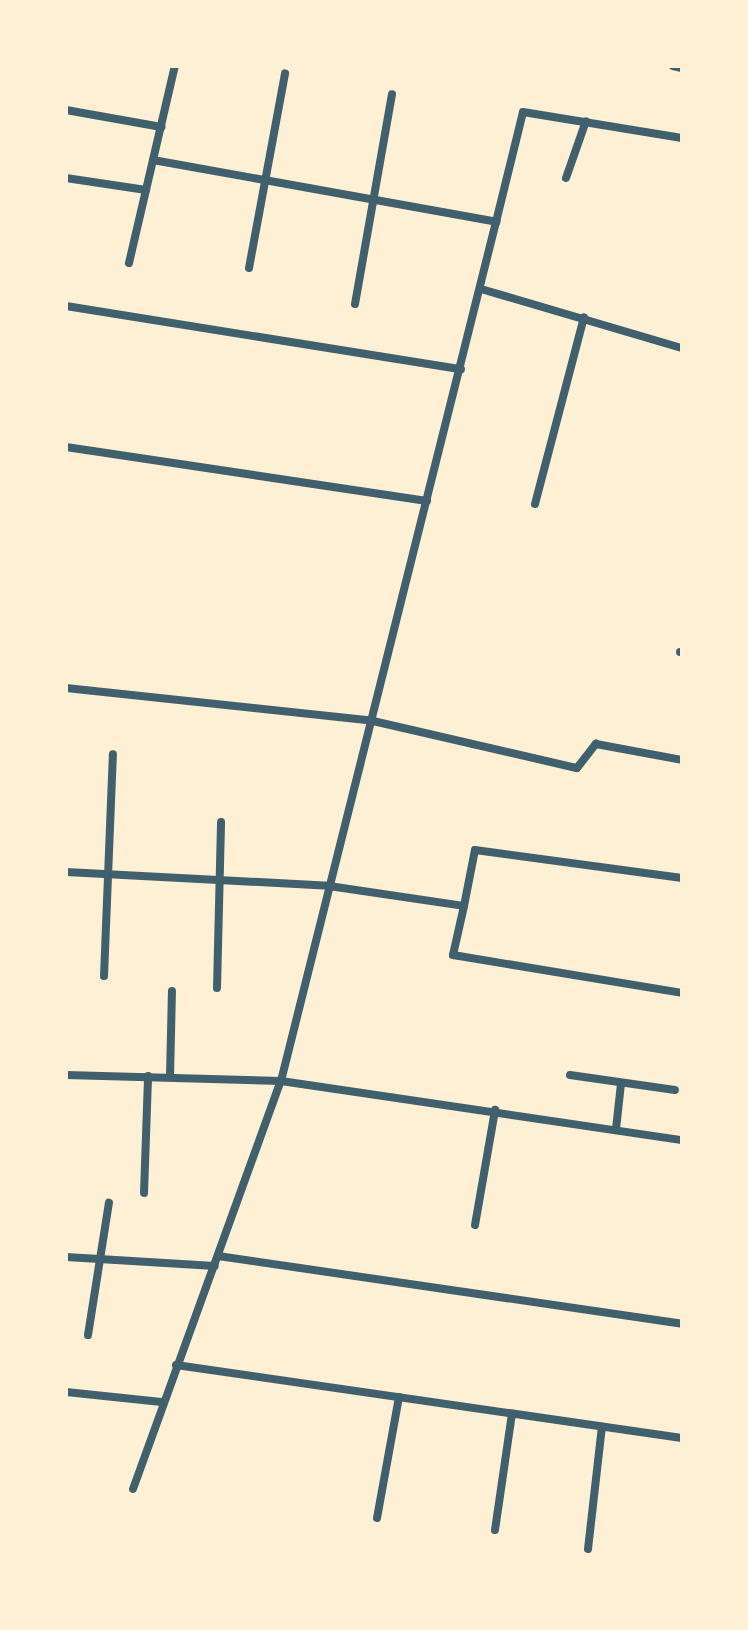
<!DOCTYPE html>
<html>
<head>
<meta charset="utf-8">
<style>
	body { margin:0 }
	#map { position:relative; width:748px; height:1630px; overflow:hidden; background:#fdf0d5; font-family:"Exo 2",sans-serif }
	div>[style] { position:absolute }
	.minor>* { height:8px; margin:-4px; padding:0 4px; transform-origin:4px; border-radius:4px; background:#3f606c }
	span { translate:-50% -50%; white-space:nowrap; text-align:center; line-height:1.15; -webkit-text-stroke:8px #fdf0d5; paint-order:stroke }
	.frame { position:absolute; inset:0; border:68px solid #fdf0d5; pointer-events:none }
</style>
</head>
<body>
<div id="map">
	<div class="minor">
		<i style="left:673px;top:66px;width:9px;rotate:13deg"></i>
		<i style="left:66px;top:110px;width:97px;rotate:10.1deg"></i>
		<i style="left:153px;top:160px;width:349px;rotate:10.2deg"></i>
		<i style="left:496px;top:222px;width:113px;rotate:-76.2deg"></i>
		<i style="left:523px;top:112px;width:161px;rotate:9.3deg"></i>
		<i style="left:66px;top:178px;width:81px;rotate:8.5deg"></i>
		<i style="left:566px;top:178px;width:60px;rotate:-70.7deg"></i>
		<i style="left:129px;top:263px;width:202px;rotate:-76.9deg"></i>
		<i style="left:249px;top:268px;width:198px;rotate:-79.5deg"></i>
		<i style="left:481px;top:289px;width:209px;rotate:16.4deg"></i>
		<i style="left:355px;top:304px;width:213px;rotate:-80deg"></i>
		<i style="left:66px;top:306px;width:400px;rotate:9.1deg"></i>
		<i style="left:66px;top:447px;width:365px;rotate:8.5deg"></i>
		<i style="left:535px;top:504px;width:193px;rotate:-75.3deg"></i>
		<i style="left:680px;top:652px;width:2px"></i>
		<i style="left:66px;top:688px;width:309px;rotate:6.1deg"></i>
		<i style="left:373px;top:721px;width:209px;rotate:13deg"></i>
		<i style="left:577px;top:768px;width:31px;rotate:-52deg"></i>
		<i style="left:596px;top:744px;width:87px;rotate:10.5deg"></i>
		<i style="left:66px;top:872px;width:263px;rotate:3deg"></i>
		<i style="left:329px;top:886px;width:136px;rotate:8.4deg"></i>
		<i style="left:464px;top:906px;width:57px;rotate:-78.9deg"></i>
		<i style="left:475px;top:850px;width:209px;rotate:7.7deg"></i>
		<i style="left:464px;top:906px;width:50px;rotate:102.7deg"></i>
		<i style="left:453px;top:955px;width:232px;rotate:9.4deg"></i>
		<i style="left:104px;top:976px;width:222px;rotate:-87.7deg"></i>
		<i style="left:217px;top:988px;width:166px;rotate:-88.6deg"></i>
		<i style="left:66px;top:1075px;width:215px;rotate:1.6deg"></i>
		<i style="left:281px;top:1081px;width:405px;rotate:8.4deg"></i>
		<i style="left:570px;top:1075px;width:106px;rotate:8.1deg"></i>
		<i style="left:170px;top:1077px;width:86px;rotate:-88.7deg"></i>
		<i style="left:616px;top:1129px;width:45px;rotate:-83.7deg"></i>
		<i style="left:144px;top:1193px;width:117px;rotate:-88deg"></i>
		<i style="left:475px;top:1225px;width:117px;rotate:-80.1deg"></i>
		<i style="left:218px;top:1256px;width:469px;rotate:8.3deg"></i>
		<i style="left:66px;top:1257px;width:149px;rotate:3.5deg"></i>
		<i style="left:88px;top:1335px;width:134px;rotate:-81deg"></i>
		<i style="left:176px;top:1365px;width:511px;rotate:8.21deg"></i>
		<i style="left:66px;top:1392px;width:96px;rotate:6deg"></i>
		<i style="left:133px;top:1489px;width:434px;rotate:-70.1deg"></i>
		<i style="left:281px;top:1081px;width:885px;rotate:-75.95deg"></i>
		<i style="left:377px;top:1518px;width:123px;rotate:-79.7deg"></i>
		<i style="left:495px;top:1530px;width:117px;rotate:-81.7deg"></i>
		<i style="left:588px;top:1549px;width:123px;rotate:-83.5deg"></i>
	</div>
	<div class="frame"></div>
</div>
</body>
</html>
